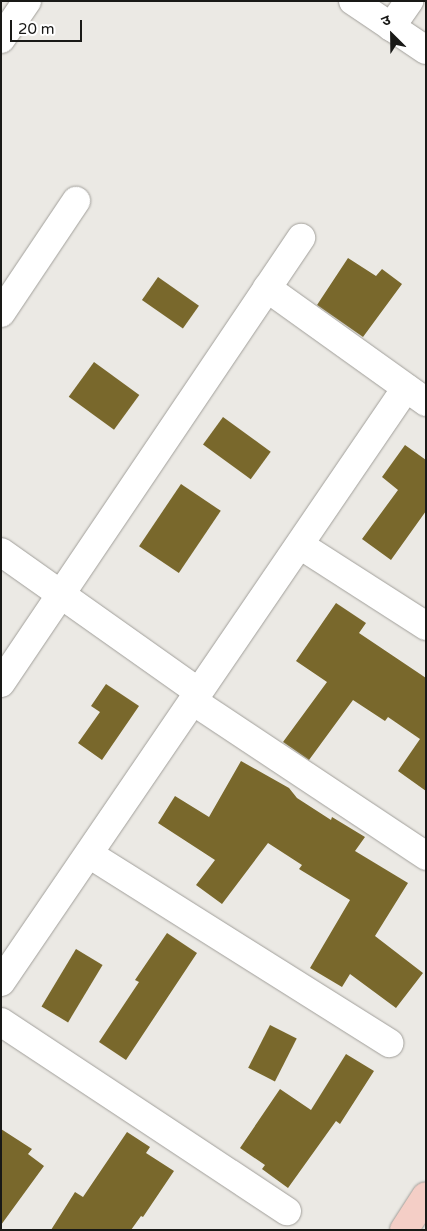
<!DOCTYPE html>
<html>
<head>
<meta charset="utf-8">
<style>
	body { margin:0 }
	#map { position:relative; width:427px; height:1231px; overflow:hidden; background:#ebe9e4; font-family:"Varela Round","Noto Sans Devanagari",sans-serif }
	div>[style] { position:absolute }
	.building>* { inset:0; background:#79682c; transform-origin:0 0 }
	.roads { filter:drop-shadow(0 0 1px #a19f9a) drop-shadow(0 0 1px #a19f9a) }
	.street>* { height:28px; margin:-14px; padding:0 14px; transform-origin:14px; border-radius:14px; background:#fff }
	.secondary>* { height:28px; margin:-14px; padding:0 14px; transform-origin:14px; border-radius:14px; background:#f4cec6 }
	span { translate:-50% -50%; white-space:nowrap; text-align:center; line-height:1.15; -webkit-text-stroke:4px #fff; paint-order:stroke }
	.frame { position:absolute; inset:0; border:2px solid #191917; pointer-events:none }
	.north { position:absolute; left:367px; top:10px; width:50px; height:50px; -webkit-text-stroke:4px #fff; paint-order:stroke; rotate:337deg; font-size:14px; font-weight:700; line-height:20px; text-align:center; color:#191917 }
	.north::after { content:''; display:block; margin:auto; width:18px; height:22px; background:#191917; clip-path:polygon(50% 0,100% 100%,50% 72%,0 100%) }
	.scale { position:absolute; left:10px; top:20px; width:72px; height:22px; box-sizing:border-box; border:2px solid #191917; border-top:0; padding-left:6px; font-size:15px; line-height:18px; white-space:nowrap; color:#191917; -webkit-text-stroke:4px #fff; paint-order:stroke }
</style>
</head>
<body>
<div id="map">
	<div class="building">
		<i style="clip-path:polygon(348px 258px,376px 276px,382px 269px,402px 284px,363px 337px,317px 305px)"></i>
		<i style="left:158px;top:277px;width:50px;height:28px;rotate:35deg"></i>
		<i style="left:94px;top:362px;width:56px;height:43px;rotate:36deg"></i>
		<i style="left:223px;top:417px;width:59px;height:34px;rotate:36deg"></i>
		<i style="clip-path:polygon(405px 445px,426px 460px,426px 511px,391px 560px,362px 539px,398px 490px,382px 477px)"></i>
		<i style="left:181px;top:484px;width:48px;height:75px;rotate:34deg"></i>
		<i style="clip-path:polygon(336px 603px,366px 623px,359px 633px,426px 678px,426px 791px,398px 771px,420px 739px,388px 717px,385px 721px,353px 700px,309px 760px,283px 742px,327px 682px,296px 661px)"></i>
		<i style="clip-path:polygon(106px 684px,139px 706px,102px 760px,78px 743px,100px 712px,91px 706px)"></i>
		<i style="clip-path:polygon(241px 761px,289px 788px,297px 798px,331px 820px,332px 817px,365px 837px,355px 851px,408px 883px,375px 936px,423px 973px,396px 1008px,350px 974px,342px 987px,310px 968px,350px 900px,299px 869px,302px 865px,268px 843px,222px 904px,196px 885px,215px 860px,158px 823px,175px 796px,209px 817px)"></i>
		<i style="clip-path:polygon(167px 933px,197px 953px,126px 1060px,99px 1042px,139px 982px,135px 980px)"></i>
		<i style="left:76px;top:949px;width:31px;height:67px;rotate:31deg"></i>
		<i style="left:270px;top:1025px;width:30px;height:48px;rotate:27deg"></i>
		<i style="clip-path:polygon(346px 1054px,374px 1071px,340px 1124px,336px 1121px,288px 1188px,262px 1169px,265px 1165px,240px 1148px,280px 1089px,311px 1110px)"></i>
		<i style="clip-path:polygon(1px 1129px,32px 1149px,28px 1154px,44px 1166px,1px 1225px)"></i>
		<i style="clip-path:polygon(127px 1132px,150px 1147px,146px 1153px,174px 1171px,143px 1217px,141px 1216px,131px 1230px,51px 1230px,75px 1192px,83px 1197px)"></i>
	</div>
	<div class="roads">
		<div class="street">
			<i style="left:353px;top:1px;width:88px;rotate:33.9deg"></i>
			<i style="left:391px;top:27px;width:32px;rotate:-55deg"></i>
			<i style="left:1px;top:39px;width:46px;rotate:-55.6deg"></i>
			<i style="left:267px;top:288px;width:196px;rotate:35.6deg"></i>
			<i style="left:1px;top:313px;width:135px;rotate:-56.2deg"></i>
			<i style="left:300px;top:545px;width:150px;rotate:32.7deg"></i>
			<i style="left:1px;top:552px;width:242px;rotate:35.3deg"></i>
			<i style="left:1px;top:683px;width:537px;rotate:-56.01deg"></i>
			<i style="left:193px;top:701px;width:280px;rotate:33.6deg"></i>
			<i style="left:89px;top:854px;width:355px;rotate:32.2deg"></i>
			<i style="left:1px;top:982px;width:719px;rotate:-55.71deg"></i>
			<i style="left:1px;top:1022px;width:343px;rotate:33.5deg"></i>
		</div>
		<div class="secondary">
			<i style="left:404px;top:1230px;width:40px;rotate:-57.1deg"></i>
		</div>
	</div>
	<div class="frame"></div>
	<div class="north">उ</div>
	<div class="scale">20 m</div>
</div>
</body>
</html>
